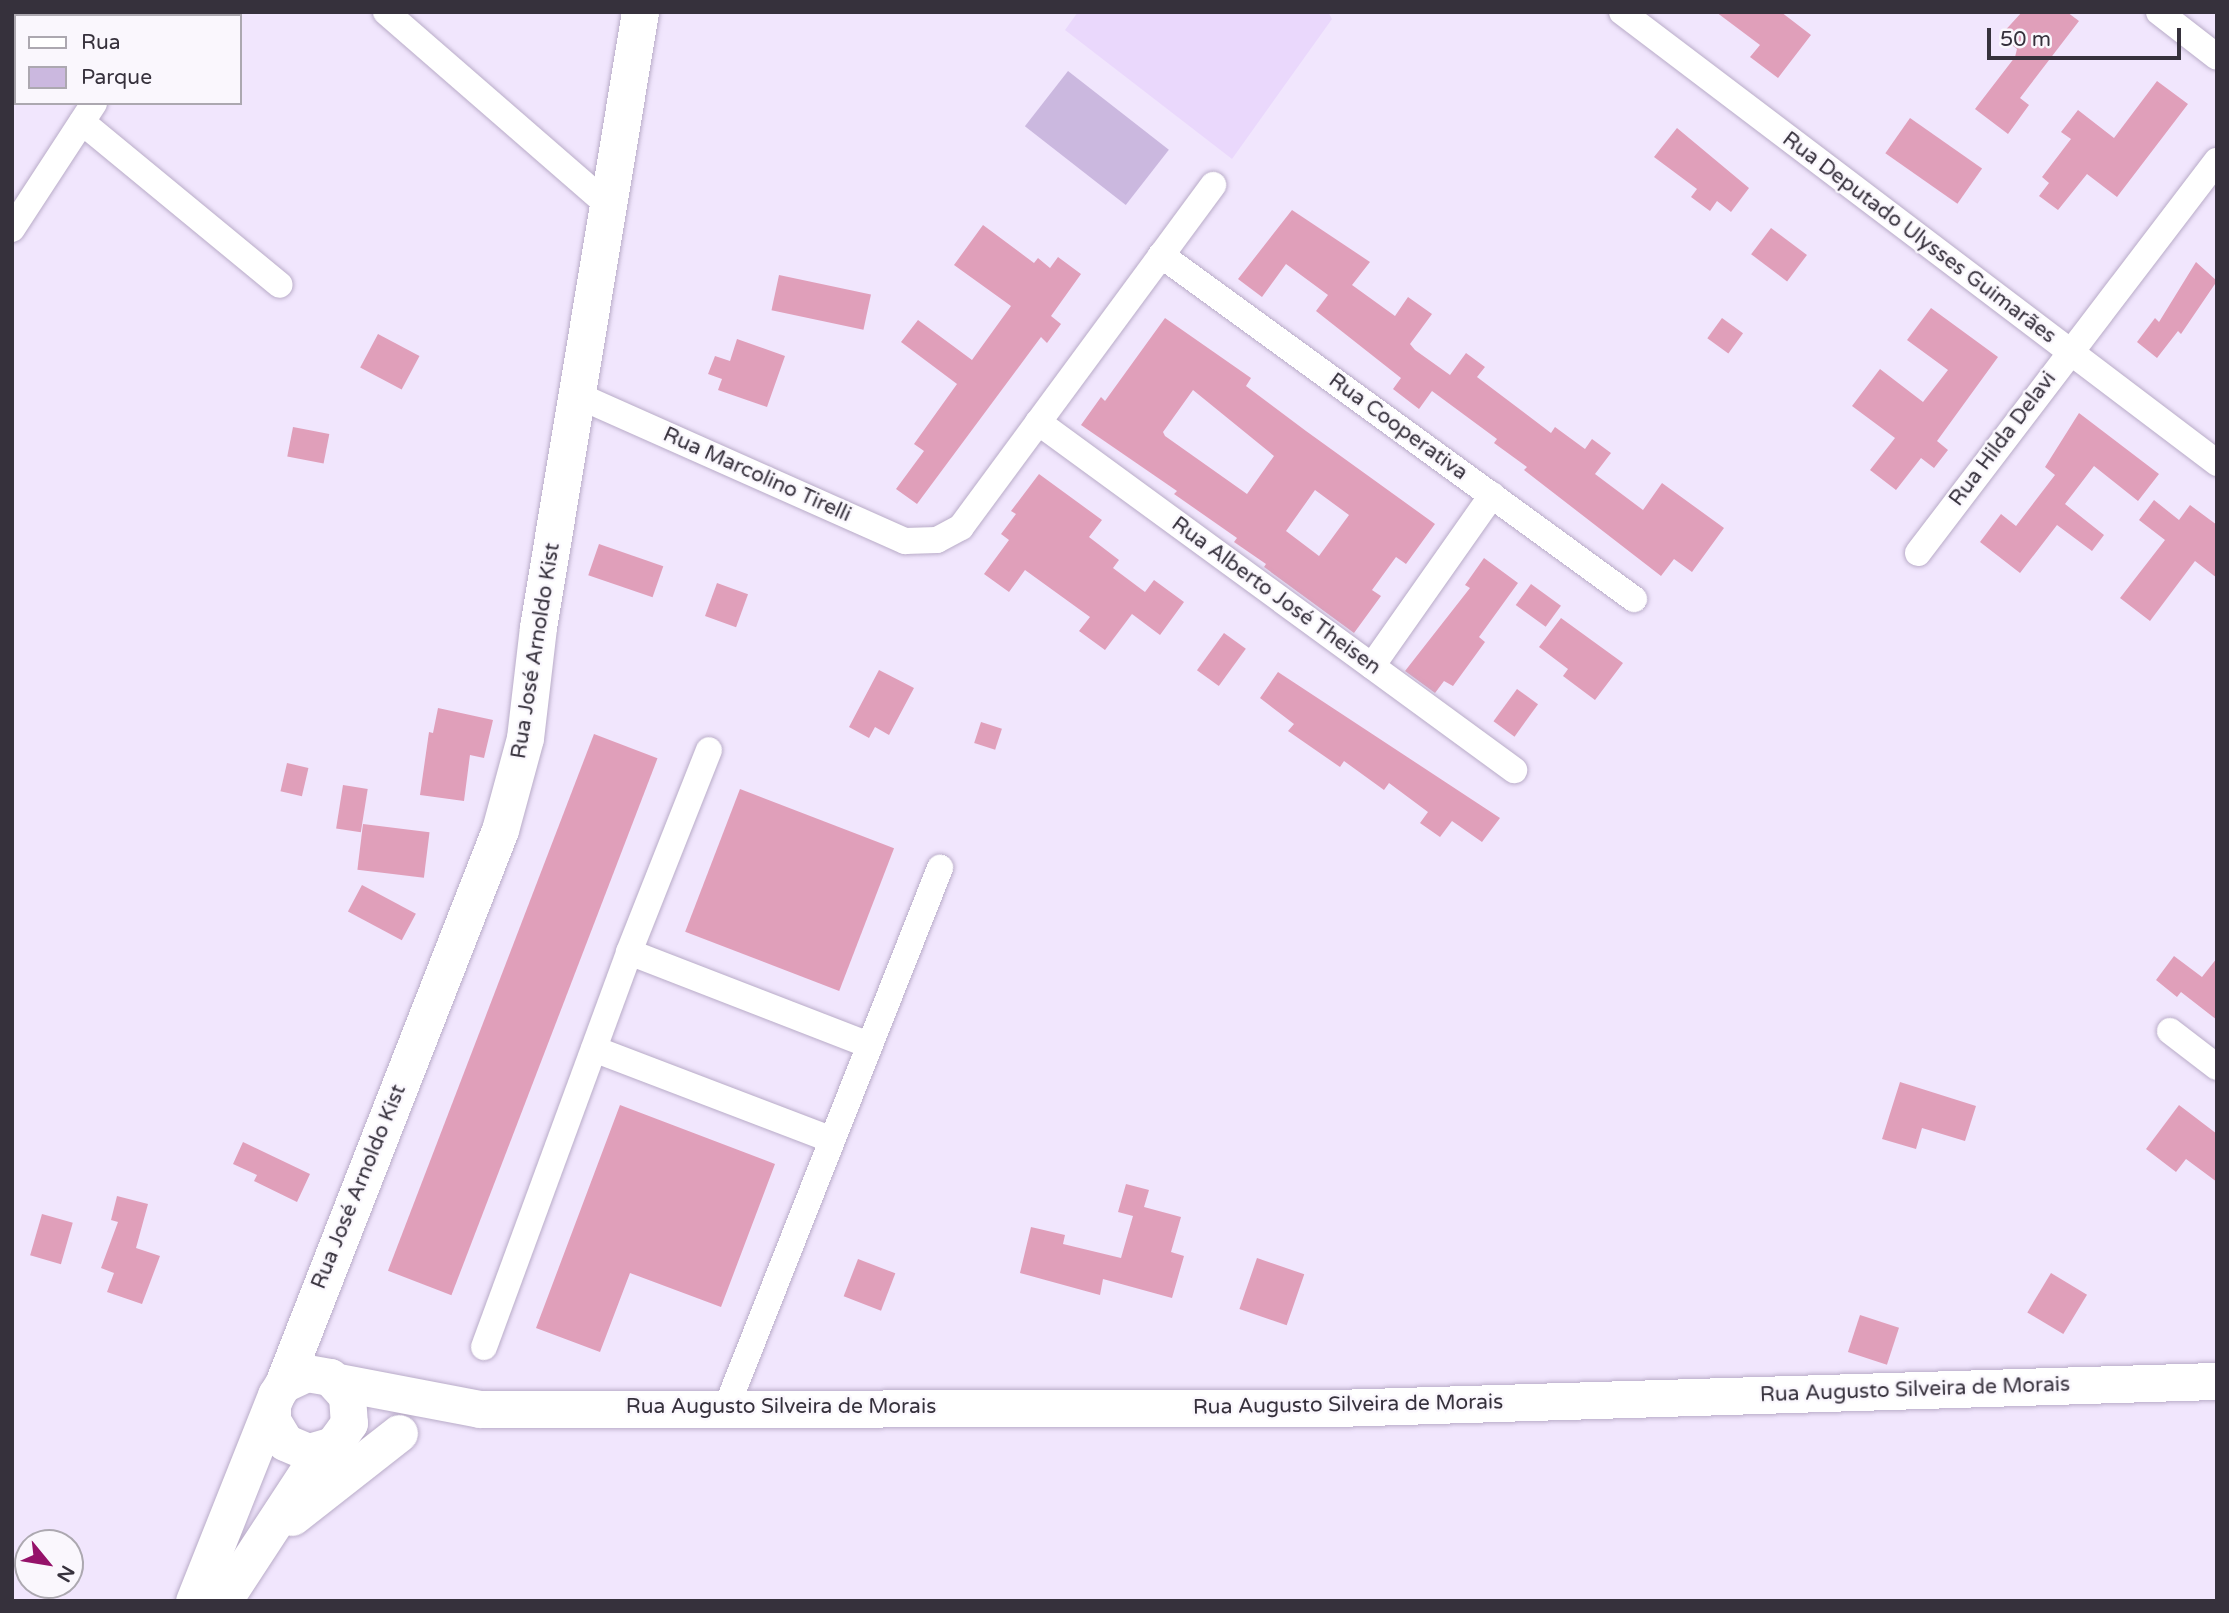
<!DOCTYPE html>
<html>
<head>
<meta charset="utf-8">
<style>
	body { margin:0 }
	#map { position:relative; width:2229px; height:1613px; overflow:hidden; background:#f1e6fd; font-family:"Varela Round",sans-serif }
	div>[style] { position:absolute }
	.built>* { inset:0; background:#ead8fc }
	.green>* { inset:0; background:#cbb8df; transform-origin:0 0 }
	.building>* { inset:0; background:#e09fba; transform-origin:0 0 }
	.roads { filter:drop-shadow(0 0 2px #b9acc8) drop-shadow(0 0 2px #b9acc8) }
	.street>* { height:26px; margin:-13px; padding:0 13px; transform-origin:13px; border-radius:13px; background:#fff }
	.secondary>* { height:37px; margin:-18.5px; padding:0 18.5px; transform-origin:18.5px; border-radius:18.5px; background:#fff }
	span { translate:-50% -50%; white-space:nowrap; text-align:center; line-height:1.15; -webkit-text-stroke:5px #faf7fd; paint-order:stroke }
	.street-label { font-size:21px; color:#36313c }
	.frame { position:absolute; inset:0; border:14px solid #36313c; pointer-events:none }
	.legend { position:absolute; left:14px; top:14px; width:228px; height:91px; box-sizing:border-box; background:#faf7fd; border:2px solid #aca8b0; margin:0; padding:9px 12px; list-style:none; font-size:21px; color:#36313c }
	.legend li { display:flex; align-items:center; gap:14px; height:35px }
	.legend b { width:35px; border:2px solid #aca8b0 }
	.north { position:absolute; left:14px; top:1529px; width:70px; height:70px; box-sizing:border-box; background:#faf7fd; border:2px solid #aca8b0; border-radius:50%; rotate:120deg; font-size:19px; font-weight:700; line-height:28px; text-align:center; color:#36313c }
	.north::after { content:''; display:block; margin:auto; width:24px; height:32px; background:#95126a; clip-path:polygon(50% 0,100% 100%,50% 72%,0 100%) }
	.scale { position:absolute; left:1987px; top:28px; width:194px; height:32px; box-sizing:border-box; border:4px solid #36313c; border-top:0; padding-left:9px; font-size:21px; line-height:24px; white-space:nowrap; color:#36313c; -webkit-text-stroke:5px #faf7fd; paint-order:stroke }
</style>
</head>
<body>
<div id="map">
	<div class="built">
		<i style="clip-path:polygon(1078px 12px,1328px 12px,1332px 19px,1232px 159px,1065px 30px)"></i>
	</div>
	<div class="green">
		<i style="left:1068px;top:71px;width:128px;height:70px;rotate:38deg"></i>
	</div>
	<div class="building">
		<i style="clip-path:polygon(1716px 12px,1781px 12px,1811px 35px,1778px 78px,1750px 57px,1760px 45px)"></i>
		<i style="clip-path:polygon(2022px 12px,2067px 12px,2079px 21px,2020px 98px,2029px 105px,2008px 134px,1975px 109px,2015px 57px,2017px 49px,2000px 36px)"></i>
		<i style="clip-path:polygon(2157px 81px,2188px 104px,2117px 197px,2087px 174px,2058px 210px,2039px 196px,2049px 183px,2042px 177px,2071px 139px,2061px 132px,2078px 110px,2114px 138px)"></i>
		<i style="left:1910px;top:118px;width:88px;height:43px;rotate:35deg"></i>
		<i style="clip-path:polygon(1677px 128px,1749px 188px,1731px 212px,1717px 201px,1710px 211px,1691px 197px,1697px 189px,1654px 157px)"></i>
		<i style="clip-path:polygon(1292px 210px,1370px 262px,1352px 285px,1395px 316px,1408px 297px,1432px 314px,1410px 344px,1415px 350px,1450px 375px,1466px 353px,1485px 367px,1477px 377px,1551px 433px,1555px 427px,1585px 449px,1592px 439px,1611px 453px,1595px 474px,1643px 510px,1662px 483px,1724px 528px,1692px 572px,1674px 559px,1661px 576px,1524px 470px,1527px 467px,1494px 443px,1497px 439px,1432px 391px,1419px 409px,1393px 389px,1401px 378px,1316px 311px,1328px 295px,1286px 264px,1262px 297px,1238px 279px)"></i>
		<i style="clip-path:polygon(983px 225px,1034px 263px,1038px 258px,1050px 268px,1058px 257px,1081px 274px,1051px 316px,1061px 324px,1047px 343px,1041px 337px,917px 504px,896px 489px,924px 451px,914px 444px,957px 384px,901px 342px,918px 320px,972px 360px,1011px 306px,954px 265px)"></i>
		<i style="left:1771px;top:228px;width:45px;height:33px;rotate:37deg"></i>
		<i style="clip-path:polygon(2196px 262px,2217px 281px,2181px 334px,2178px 331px,2157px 358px,2137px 342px,2155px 318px,2159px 322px)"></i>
		<i style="left:779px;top:275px;width:94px;height:36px;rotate:12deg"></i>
		<i style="clip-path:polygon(1931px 308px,1998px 357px,1937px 441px,1948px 450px,1934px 468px,1921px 458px,1896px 490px,1870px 470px,1895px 438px,1852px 406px,1880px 369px,1923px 402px,1948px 370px,1907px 340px)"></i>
		<i style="clip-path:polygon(evenodd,1165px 318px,1251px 378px,1246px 386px,1306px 431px,1435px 524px,1406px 564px,1396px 557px,1372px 590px,1381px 596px,1354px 633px,1264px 567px,1266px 564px,1234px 542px,1237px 538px,1174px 494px,1177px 491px,1081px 425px,1101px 397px,1105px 401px,1165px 318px,1193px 390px,1274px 456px,1247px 494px,1165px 436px,1163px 432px,1193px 390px,1165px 318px,1315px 490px,1349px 515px,1319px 556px,1286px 531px,1315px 490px)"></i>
		<i style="left:1722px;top:318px;width:26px;height:25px;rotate:36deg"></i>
		<i style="left:378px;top:334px;width:47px;height:38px;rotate:28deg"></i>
		<i style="clip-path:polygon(737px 339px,785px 356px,767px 407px,718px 390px,722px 379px,708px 374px,715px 356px,730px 361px)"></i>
		<i style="clip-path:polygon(2079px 413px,2159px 474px,2138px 501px,2094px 466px,2065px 504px,2104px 535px,2092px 551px,2057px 525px,2020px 573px,1980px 542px,2001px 514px,2016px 526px,2055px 475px,2045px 467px)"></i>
		<i style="left:293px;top:427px;width:37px;height:30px;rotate:11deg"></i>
		<i style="clip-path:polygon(1039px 474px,1102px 520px,1089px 537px,1119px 560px,1113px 568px,1145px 592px,1154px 580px,1184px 602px,1160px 635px,1132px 614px,1105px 650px,1079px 631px,1090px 617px,1025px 570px,1009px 592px,984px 574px,1009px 540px,1001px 534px,1016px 514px,1011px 511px)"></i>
		<i style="clip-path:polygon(2154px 500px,2179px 520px,2190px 505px,2217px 525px,2217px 578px,2195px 561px,2150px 621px,2120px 598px,2165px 540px,2139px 520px)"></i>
		<i style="left:599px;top:544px;width:68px;height:33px;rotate:19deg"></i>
		<i style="clip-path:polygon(1484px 558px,1518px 583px,1479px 637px,1485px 642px,1453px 686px,1444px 681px,1435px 693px,1405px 671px,1470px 588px,1465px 585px)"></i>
		<i style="left:717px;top:583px;width:33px;height:35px;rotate:20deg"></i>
		<i style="left:1531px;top:584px;width:37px;height:26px;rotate:36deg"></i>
		<i style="clip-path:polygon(1561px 618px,1623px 663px,1595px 700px,1563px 676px,1568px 669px,1539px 647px)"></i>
		<i style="left:1224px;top:633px;width:27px;height:46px;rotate:36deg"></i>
		<i style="clip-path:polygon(879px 670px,914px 688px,889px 735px,875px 727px,869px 738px,849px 727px)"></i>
		<i style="clip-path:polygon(1278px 672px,1500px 818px,1482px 842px,1452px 821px,1440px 837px,1420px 823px,1428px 812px,1389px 783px,1384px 790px,1344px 761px,1340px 767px,1288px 731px,1294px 724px,1260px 698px)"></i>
		<i style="left:1517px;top:689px;width:26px;height:40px;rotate:36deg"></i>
		<i style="clip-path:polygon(438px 708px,493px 720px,484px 758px,470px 755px,464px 801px,420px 795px,429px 732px,433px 733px)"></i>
		<i style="left:981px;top:722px;width:22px;height:22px;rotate:18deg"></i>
		<i style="left:594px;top:734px;width:68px;height:575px;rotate:21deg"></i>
		<i style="left:287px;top:763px;width:22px;height:29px;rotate:13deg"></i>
		<i style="left:343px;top:785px;width:25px;height:44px;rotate:9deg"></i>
		<i style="left:740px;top:789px;width:165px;height:153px;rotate:21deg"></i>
		<i style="left:363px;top:824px;width:67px;height:46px;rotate:7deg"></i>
		<i style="left:362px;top:885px;width:61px;height:30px;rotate:28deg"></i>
		<i style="clip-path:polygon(2174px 956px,2202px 977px,2217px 958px,2217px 1020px,2181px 992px,2177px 997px,2156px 980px)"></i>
		<i style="clip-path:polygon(1900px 1082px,1976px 1106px,1965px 1141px,1922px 1128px,1916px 1149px,1882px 1139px)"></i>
		<i style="clip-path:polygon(620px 1105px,775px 1164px,721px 1307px,630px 1273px,600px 1352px,536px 1328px)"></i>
		<i style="clip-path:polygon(2179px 1105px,2217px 1134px,2217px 1182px,2186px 1159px,2176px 1172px,2146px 1149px)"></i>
		<i style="clip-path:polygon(243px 1142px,310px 1174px,297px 1202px,254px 1181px,257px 1175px,233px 1164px)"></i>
		<i style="clip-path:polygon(1126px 1184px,1149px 1190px,1144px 1207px,1181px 1217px,1171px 1252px,1184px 1256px,1172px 1298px,1103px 1279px,1100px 1295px,1020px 1273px,1031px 1227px,1065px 1235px,1063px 1244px,1121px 1258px,1133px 1216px,1118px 1212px)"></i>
		<i style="clip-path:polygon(117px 1196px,148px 1204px,136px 1248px,160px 1256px,142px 1304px,107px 1292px,114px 1273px,101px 1268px,118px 1222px,111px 1220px)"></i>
		<i style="left:42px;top:1214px;width:32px;height:43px;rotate:16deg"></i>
		<i style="left:1257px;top:1258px;width:50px;height:54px;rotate:19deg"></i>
		<i style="left:858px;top:1259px;width:40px;height:40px;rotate:21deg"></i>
		<i style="left:2051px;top:1273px;width:42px;height:46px;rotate:31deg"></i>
		<i style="left:1860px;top:1315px;width:41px;height:39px;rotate:18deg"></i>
	</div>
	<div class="roads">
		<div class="street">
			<i style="left:386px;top:12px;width:297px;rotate:41deg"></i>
			<i style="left:1622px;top:12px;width:747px;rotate:37.16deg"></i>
			<i style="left:2159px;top:12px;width:73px;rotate:37.8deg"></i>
			<i style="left:152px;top:16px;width:4px;rotate:-63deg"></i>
			<i style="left:82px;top:122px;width:256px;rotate:39.5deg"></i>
			<i style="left:12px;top:229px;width:150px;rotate:-56.9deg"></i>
			<i style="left:1161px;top:255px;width:585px;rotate:36.03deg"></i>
			<i style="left:579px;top:396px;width:357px;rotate:24deg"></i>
			<i style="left:905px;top:541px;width:32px;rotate:-2deg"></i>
			<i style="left:937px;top:540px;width:27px;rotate:-28deg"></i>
			<i style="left:961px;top:527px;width:425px;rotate:-53.6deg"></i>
			<i style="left:1038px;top:422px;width:590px;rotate:36.17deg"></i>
			<i style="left:1918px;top:553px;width:493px;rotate:-52.7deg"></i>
			<i style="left:1372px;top:666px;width:209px;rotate:-54.9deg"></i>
			<i style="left:629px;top:952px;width:257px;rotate:21.2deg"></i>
			<i style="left:2170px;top:1031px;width:59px;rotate:37.5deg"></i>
			<i style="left:594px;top:1049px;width:253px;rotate:20.9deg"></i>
			<i style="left:484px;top:1347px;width:421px;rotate:-69.8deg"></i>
			<i style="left:629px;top:952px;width:217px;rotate:-68.4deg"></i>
			<i style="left:727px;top:1406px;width:579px;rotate:-68.4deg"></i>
		</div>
		<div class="secondary">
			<i style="left:338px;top:1382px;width:144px;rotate:10.8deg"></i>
			<i style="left:479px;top:1409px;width:857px;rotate:-0.07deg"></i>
			<i style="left:1336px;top:1408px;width:881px;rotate:-1.76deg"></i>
			<i style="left:283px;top:1384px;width:595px;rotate:-68.61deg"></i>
			<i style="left:500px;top:830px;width:95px;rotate:-74.8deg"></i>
			<i style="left:525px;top:738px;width:112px;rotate:-83.3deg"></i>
			<i style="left:538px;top:627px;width:623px;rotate:-80.58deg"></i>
			<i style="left:292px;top:1517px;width:136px;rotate:-38.1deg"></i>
			<i style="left:194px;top:1601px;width:222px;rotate:-68.3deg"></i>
			<i style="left:276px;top:1395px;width:13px;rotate:-58deg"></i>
			<i style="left:283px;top:1384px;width:26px;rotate:-25deg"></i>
			<i style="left:307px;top:1373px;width:23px;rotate:10deg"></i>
			<i style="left:330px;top:1377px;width:25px;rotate:48deg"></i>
			<i style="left:347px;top:1396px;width:27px;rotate:86deg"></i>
			<i style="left:349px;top:1423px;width:27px;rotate:126deg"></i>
			<i style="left:333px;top:1445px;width:26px;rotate:164deg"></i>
			<i style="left:308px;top:1452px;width:25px;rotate:-157deg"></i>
			<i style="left:285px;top:1442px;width:26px;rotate:-121deg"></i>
			<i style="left:272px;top:1420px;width:13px;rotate:-90deg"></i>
			<i style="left:223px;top:1601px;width:179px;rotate:-56.8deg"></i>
		</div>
	</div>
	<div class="street-label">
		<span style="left:1919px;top:238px;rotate:37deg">Rua Deputado Ulysses Guimarães</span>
		<span style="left:1398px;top:427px;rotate:36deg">Rua Cooperativa</span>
		<span style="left:2003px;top:439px;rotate:-53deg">Rua Hilda Delavi</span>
		<span style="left:757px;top:475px;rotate:24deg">Rua Marcolino Tirelli</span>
		<span style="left:1276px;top:596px;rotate:36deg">Rua Alberto José Theisen</span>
		<span style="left:536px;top:651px;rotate:-81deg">Rua José Arnoldo Kist</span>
		<span style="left:359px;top:1187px;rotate:-68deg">Rua José Arnoldo Kist</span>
		<span style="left:1915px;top:1390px;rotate:-2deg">Rua Augusto Silveira de Morais</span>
		<span style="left:1348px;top:1405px;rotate:-1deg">Rua Augusto Silveira de Morais</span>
		<span style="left:781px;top:1407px">Rua Augusto Silveira de Morais</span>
	</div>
	<div class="frame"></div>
	<ul class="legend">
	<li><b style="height:9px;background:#fff"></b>Rua</li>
	<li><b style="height:19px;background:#cbb8df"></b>Parque</li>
	</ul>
	<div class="north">N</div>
	<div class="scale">50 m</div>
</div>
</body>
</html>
